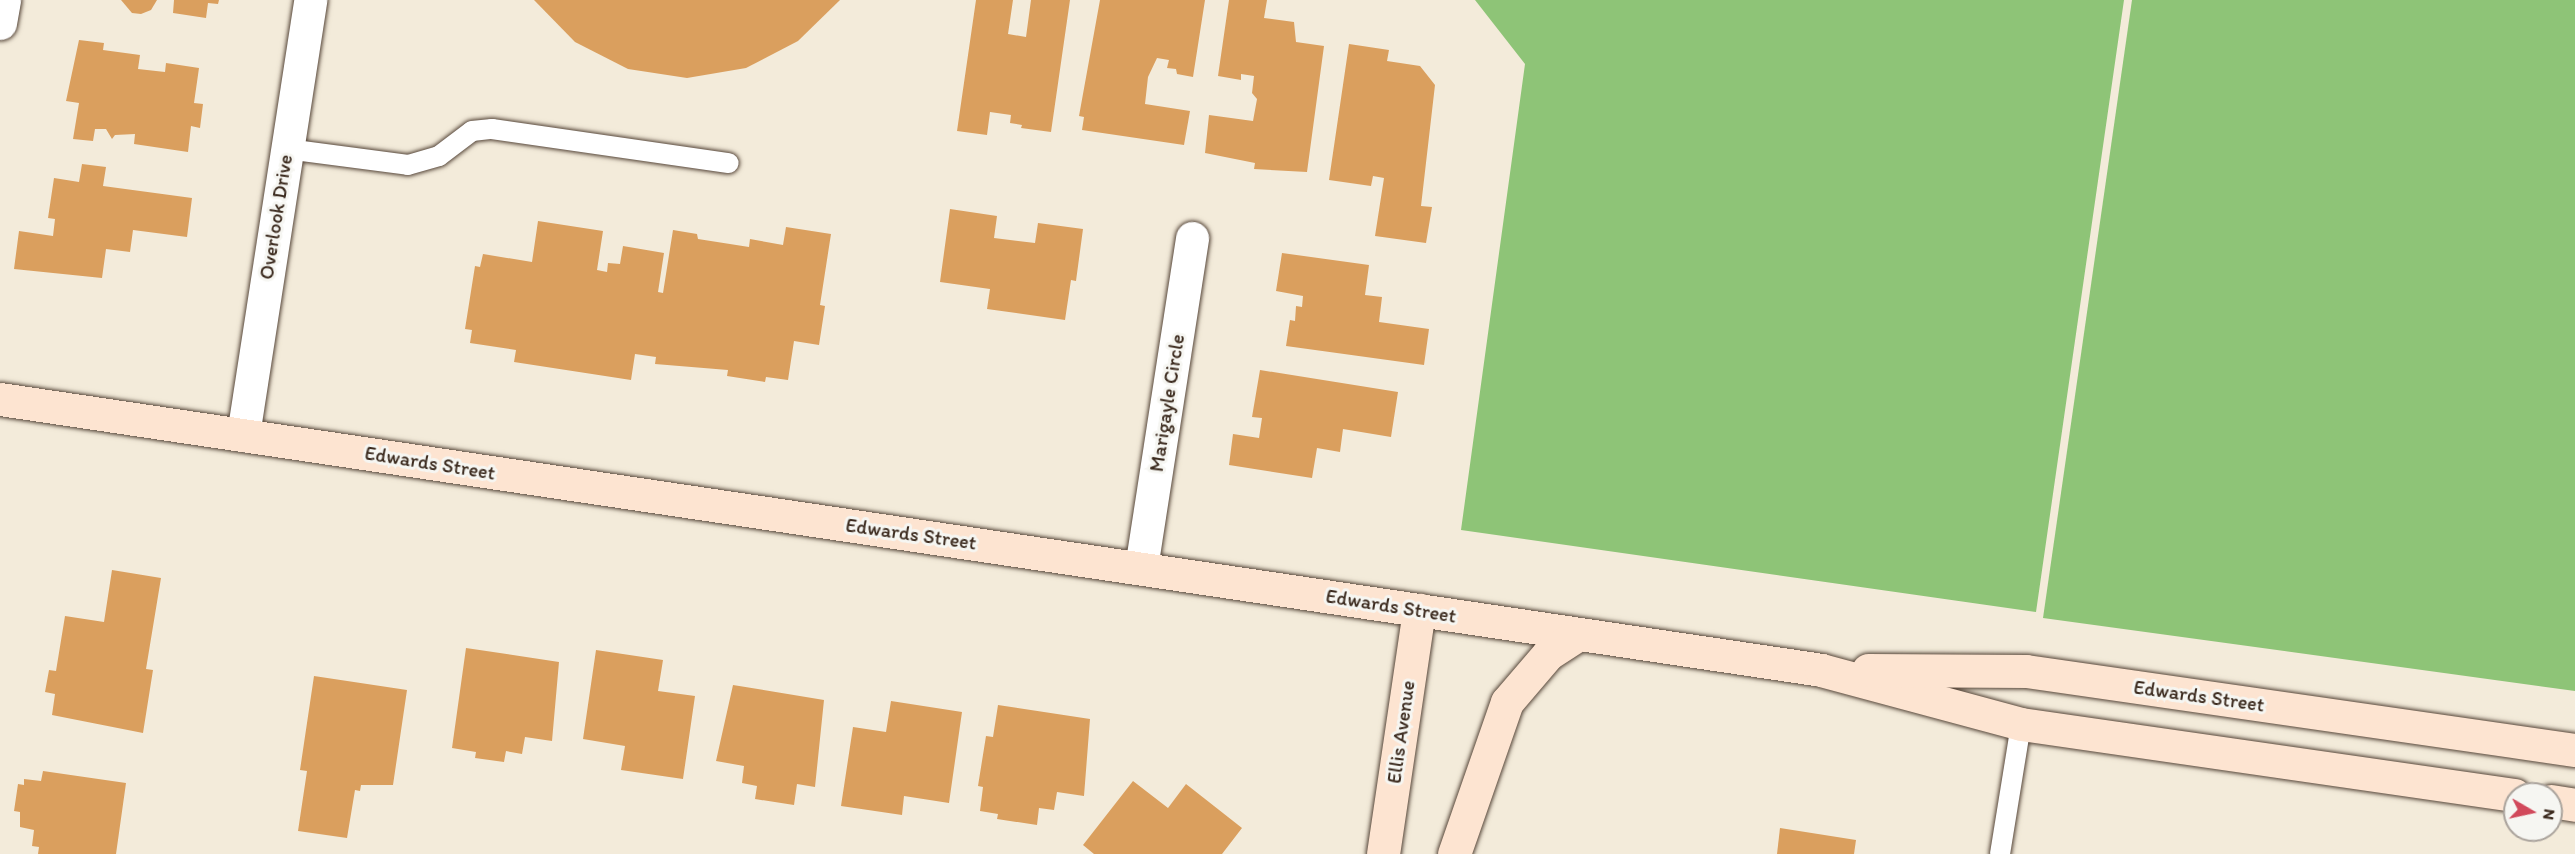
<!DOCTYPE html>
<html>
<head>
<meta charset="utf-8">
<style>
	body { margin:0 }
	#map { position:relative; width:2575px; height:854px; overflow:hidden; background:#f3ebda; font-family:Itim,sans-serif }
	div>[style] { position:absolute }
	.green>* { inset:0; background:#8ec477 }
	.building>* { inset:0; background:#da9f5e }
	.roads { filter:drop-shadow(0 0 2px #57473a) drop-shadow(0 0 2px #57473a) }
	.lane>* { height:20px; margin:-10px; padding:0 10px; transform-origin:10px; border-radius:10px; background:#fff }
	.street>* { height:33px; margin:-16.5px; padding:0 16.5px; transform-origin:16.5px; border-radius:16.5px; background:#fff }
	.secondary>* { height:33px; margin:-16.5px; padding:0 16.5px; transform-origin:16.5px; border-radius:16.5px; background:#fde4d1 }
	span { translate:-50% -50%; white-space:nowrap; text-align:center; line-height:1.15; -webkit-text-stroke:6px #f6f6f2; paint-order:stroke }
	.street-label { font-size:20px; color:#3b2a1e }
	.north { position:absolute; left:2503px; top:782px; width:60px; height:60px; box-sizing:border-box; background:#f6f6f2; border:2px solid #aba49d; border-radius:50%; rotate:99deg; font-size:16px; font-weight:700; line-height:24px; text-align:center; color:#3b2a1e }
	.north::after { content:''; display:block; margin:auto; width:21px; height:27px; background:#d1495b; clip-path:polygon(50% 0,100% 100%,50% 72%,0 100%) }
</style>
</head>
<body>
<div id="map">
	<div class="green">
		<i style="clip-path:polygon(1475px 0,2124px 0,2036px 612px,1461px 530px,1525px 64px)"></i>
		<i style="clip-path:polygon(2132px 0,2575px 0,2575px 691px,2043px 618px)"></i>
	</div>
	<div class="building">
		<i style="clip-path:polygon(121px 0,157px 0,151px 10px,141px 14px,132px 13px)"></i>
		<i style="clip-path:polygon(174px 0,219px 0,218px 4px,208px 3px,206px 18px,173px 13px)"></i>
		<i style="clip-path:polygon(534px 0,840px 0,798px 41px,746px 68px,687px 78px,628px 69px,575px 42px)"></i>
		<i style="clip-path:polygon(976px 0,1013px 0,1008px 34px,1026px 37px,1031px 0,1070px 0,1051px 132px,1021px 128px,1022px 125px,1010px 123px,1011px 115px,990px 112px,987px 135px,957px 131px)"></i>
		<i style="clip-path:polygon(1100px 0,1205px 0,1193px 77px,1177px 74px,1176px 69px,1167px 68px,1169px 60px,1157px 58px,1148px 77px,1145px 104px,1190px 111px,1184px 145px,1082px 130px,1084px 117px,1079px 116px)"></i>
		<i style="clip-path:polygon(1229px 0,1267px 0,1264px 18px,1294px 22px,1296px 42px,1324px 46px,1307px 172px,1254px 169px,1255px 163px,1205px 153px,1209px 115px,1253px 121px,1257px 99px,1252px 93px,1254px 76px,1241px 74px,1241px 80px,1218px 76px)"></i>
		<i style="clip-path:polygon(79px 40px,104px 43px,103px 50px,140px 55px,138px 69px,165px 72px,166px 63px,199px 68px,194px 103px,203px 104px,200px 128px,191px 126px,188px 152px,134px 144px,135px 134px,115px 135px,112px 139px,106px 129px,95px 129px,93px 141px,73px 139px,79px 103px,66px 101px)"></i>
		<i style="clip-path:polygon(1349px 44px,1389px 50px,1387px 61px,1420px 66px,1435px 85px,1421px 206px,1432px 207px,1426px 243px,1375px 236px,1384px 178px,1373px 176px,1371px 186px,1329px 180px)"></i>
		<i style="clip-path:polygon(82px 164px,106px 167px,103px 186px,192px 198px,187px 237px,133px 230px,130px 252px,106px 249px,102px 278px,14px 269px,19px 231px,53px 236px,55px 219px,48px 218px,54px 178px,79px 182px)"></i>
		<i style="clip-path:polygon(950px 209px,997px 216px,994px 238px,1035px 243px,1038px 223px,1083px 229px,1076px 281px,1071px 280px,1065px 320px,987px 309px,990px 289px,940px 282px)"></i>
		<i style="clip-path:polygon(538px 221px,603px 231px,597px 270px,607px 272px,608px 263px,620px 264px,623px 246px,664px 253px,658px 292px,663px 293px,673px 230px,697px 234px,698px 239px,749px 247px,750px 239px,783px 245px,786px 227px,831px 234px,820px 305px,825px 306px,819px 345px,794px 341px,788px 380px,766px 377px,765px 382px,727px 376px,728px 370px,655px 364px,656px 357px,635px 354px,631px 380px,514px 362px,516px 350px,470px 343px,472px 330px,465px 329px,475px 266px,480px 267px,483px 254px,532px 262px)"></i>
		<i style="clip-path:polygon(1282px 253px,1369px 265px,1365px 295px,1382px 297px,1379px 322px,1429px 329px,1424px 365px,1286px 346px,1290px 320px,1295px 321px,1296px 306px,1302px 307px,1303px 296px,1276px 291px)"></i>
		<i style="clip-path:polygon(1260px 370px,1398px 392px,1391px 437px,1343px 429px,1340px 452px,1317px 448px,1312px 478px,1229px 465px,1233px 434px,1259px 438px,1262px 418px,1252px 417px)"></i>
		<i style="clip-path:polygon(112px 570px,161px 578px,146px 669px,153px 670px,143px 733px,52px 715px,55px 694px,45px 692px,49px 670px,56px 671px,65px 616px,104px 622px)"></i>
		<i style="clip-path:polygon(466px 648px,559px 662px,552px 741px,525px 737px,522px 754px,506px 751px,504px 762px,475px 758px,476px 752px,452px 748px)"></i>
		<i style="clip-path:polygon(596px 650px,663px 660px,658px 691px,695px 696px,683px 779px,621px 770px,625px 746px,583px 739px)"></i>
		<i style="clip-path:polygon(314px 676px,407px 690px,393px 785px,361px 785px,360px 791px,355px 790px,347px 838px,298px 831px,307px 771px,300px 770px)"></i>
		<i style="clip-path:polygon(733px 685px,824px 700px,815px 787px,797px 784px,794px 805px,755px 799px,757px 786px,742px 783px,744px 766px,716px 761px)"></i>
		<i style="clip-path:polygon(891px 701px,962px 712px,949px 803px,904px 796px,902px 815px,841px 806px,853px 727px,886px 732px)"></i>
		<i style="clip-path:polygon(998px 705px,1090px 719px,1084px 796px,1057px 792px,1054px 810px,1039px 808px,1037px 825px,997px 819px,998px 814px,980px 811px,983px 787px,978px 786px,986px 736px,993px 737px)"></i>
		<i style="clip-path:polygon(43px 771px,126px 783px,116px 854px,38px 854px,39px 847px,32px 846px,34px 830px,20px 827px,20px 812px,14px 811px,18px 784px,24px 785px,24px 779px,41px 781px)"></i>
		<i style="clip-path:polygon(1133px 781px,1168px 808px,1186px 784px,1242px 828px,1222px 854px,1094px 854px,1083px 845px)"></i>
		<i style="clip-path:polygon(1780px 828px,1856px 840px,1854px 854px,1777px 854px)"></i>
	</div>
	<div class="roads">
		<div class="lane">
			<i style="left:287px;top:149px;width:122px;rotate:7.5deg"></i>
			<i style="left:408px;top:165px;width:32px;rotate:-16deg"></i>
			<i style="left:439px;top:156px;width:41px;rotate:-37.1deg"></i>
			<i style="left:472px;top:131px;width:20px;rotate:-6deg"></i>
			<i style="left:492px;top:129px;width:239px;rotate:8.2deg"></i>
			<i style="left:2000px;top:854px;width:132px;rotate:-80.8deg"></i>
		</div>
		<div class="street">
			<i style="left:0;top:23px;width:23px;rotate:-80deg"></i>
			<i style="left:243px;top:435px;width:440px;rotate:-81.2deg"></i>
			<i style="left:1141px;top:568px;width:334px;rotate:-81.2deg"></i>
		</div>
		<div class="secondary">
			<i style="left:0;top:399px;width:1841px;rotate:8.46deg"></i>
			<i style="left:1821px;top:670px;width:207px;rotate:15.1deg"></i>
			<i style="left:2021px;top:724px;width:499px;rotate:8.2deg"></i>
			<i style="left:1868px;top:670px;width:158px;rotate:0.4deg"></i>
			<i style="left:2026px;top:671px;width:555px;rotate:8.19deg"></i>
			<i style="left:2551px;top:801px;width:24px;rotate:9deg"></i>
			<i style="left:1383px;top:854px;width:247px;rotate:-81.6deg"></i>
			<i style="left:1454px;top:854px;width:161px;rotate:-70.8deg"></i>
			<i style="left:1507px;top:702px;width:63px;rotate:-49.5deg"></i>
			<i style="left:1548px;top:654px;width:35px;rotate:-33deg"></i>
		</div>
	</div>
	<div class="street-label">
		<span style="left:276px;top:217px;rotate:-81deg">Overlook Drive</span>
		<span style="left:1167px;top:403px;rotate:-81deg">Marigayle Circle</span>
		<span style="left:430px;top:463px;rotate:9deg">Edwards Street</span>
		<span style="left:911px;top:534px;rotate:8deg">Edwards Street</span>
		<span style="left:1391px;top:606px;rotate:9deg">Edwards Street</span>
		<span style="left:2199px;top:696px;rotate:8deg">Edwards Street</span>
		<span style="left:1401px;top:732px;rotate:-82deg">Ellis Avenue</span>
	</div>
	<div class="north">N</div>
</div>
</body>
</html>
